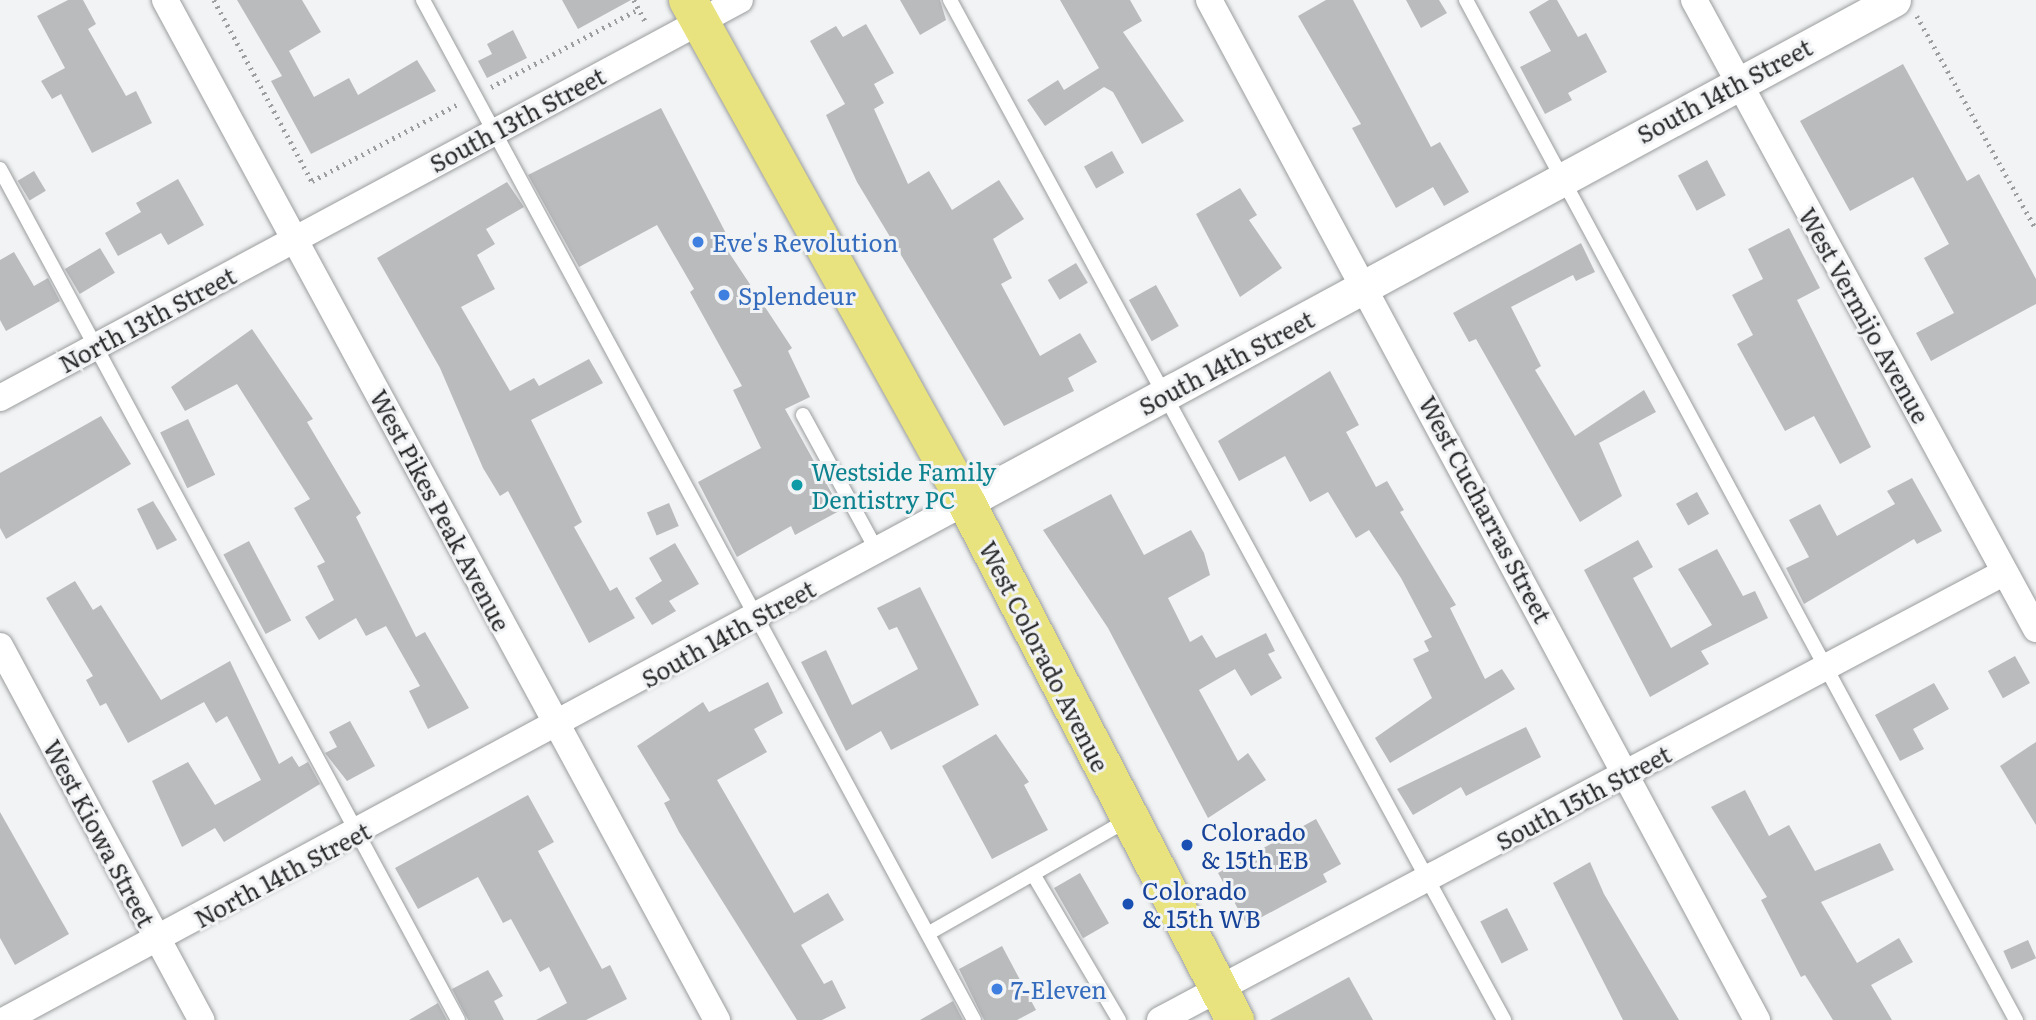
<!DOCTYPE html>
<html>
<head>
<meta charset="utf-8">
<style>
	body { margin:0 }
	#map { position:relative; width:2036px; height:1020px; overflow:hidden; background:#f1f3f4; font-family:Literata,serif }
	div>[style] { position:absolute }
	.building>* { inset:0; background:#babbbd; transform-origin:0 0 }
	.path>* { height:4.5px; margin-top:-2.25px; transform-origin:0; background:repeating-linear-gradient(90deg,#9d9e9f 0 2px,transparent 0 7px) }
	.roads { filter:drop-shadow(0 0 2px #9b9d9e) drop-shadow(0 0 2px #9b9d9e) }
	.service>* { height:14px; margin:-7px; padding:0 7px; transform-origin:7px; border-radius:7px; background:#fff }
	.minor>* { height:26px; margin:-13px; padding:0 13px; transform-origin:13px; border-radius:13px; background:#fff }
	.tertiary>* { height:33px; margin:-16.5px; padding:0 16.5px; transform-origin:16.5px; border-radius:16.5px; background:#fff }
	.primary>* { height:38px; margin:-19px; padding:0 19px; transform-origin:19px; border-radius:19px; background:#e9e37f }
	.dots>* { width:19px; height:19px; translate:-50% -50%; box-sizing:border-box; border:4px solid #f1f3f4; border-radius:50% }
	span { translate:-50% -50%; white-space:nowrap; text-align:center; line-height:1.15; -webkit-text-stroke:6px #f1f3f4; paint-order:stroke }
	.street-label { font-size:24px; color:#2b2b2c }
	.shop-label { font-size:24px; color:#366cbe }
	.left { translate:0 -50%; text-align:left }
	.culture-label { font-size:24px; color:#0d838f }
	.transit-label { font-size:24px; color:#164399 }
</style>
</head>
<body>
<div id="map">
	<div class="building">
		<i style="clip-path:polygon(68px 0,83px 0,96px 24px,88px 29px,126px 96px,136px 91px,152px 123px,92px 153px,61px 94px,52px 99px,41px 81px,65px 68px,37px 16px)"></i>
		<i style="clip-path:polygon(237px 0,302px 0,321px 32px,289px 51px,314px 97px,349px 78px,358px 95px,417px 60px,436px 91px,311px 154px,271px 81px,282px 76px)"></i>
		<i style="clip-path:polygon(562px 0,631px 0,578px 29px)"></i>
		<i style="clip-path:polygon(900px 0,940px 0,946px 20px,920px 35px)"></i>
		<i style="clip-path:polygon(1060px 0,1130px 0,1142px 21px,1123px 32px,1184px 121px,1142px 144px,1113px 92px,1104px 87px,1045px 126px,1027px 100px,1058px 80px,1064px 90px,1099px 68px)"></i>
		<i style="clip-path:polygon(1326px 0,1353px 0,1431px 147px,1440px 142px,1469px 192px,1444px 206px,1433px 187px,1396px 208px,1352px 128px,1361px 124px,1298px 16px)"></i>
		<i style="clip-path:polygon(1406px 0,1439px 0,1447px 13px,1421px 28px)"></i>
		<i style="clip-path:polygon(1549px 0,1557px 0,1578px 37px,1586px 33px,1607px 72px,1568px 93px,1572px 100px,1545px 114px,1520px 67px,1551px 51px,1529px 12px)"></i>
		<i style="clip-path:polygon(866px 24px,894px 73px,874px 84px,884px 103px,874px 109px,908px 184px,929px 171px,952px 210px,999px 180px,1024px 219px,993px 239px,1012px 278px,1001px 284px,1040px 356px,1080px 333px,1097px 362px,1068px 378px,1074px 391px,1004px 426px,857px 182px,826px 115px,845px 104px,810px 41px,836px 26px,843px 37px)"></i>
		<i style="clip-path:polygon(513px 30px,527px 58px,487px 78px,478px 61px,492px 54px,487px 44px)"></i>
		<i style="clip-path:polygon(1903px 64px,1967px 181px,1979px 174px,2036px 279px,2036px 304px,1931px 361px,1916px 333px,1954px 313px,1924px 258px,1949px 244px,1913px 177px,1850px 211px,1800px 121px)"></i>
		<i style="clip-path:polygon(661px 108px,732px 245px,726px 248px,792px 348px,788px 351px,810px 397px,785px 409px,841px 510px,795px 535px,791px 526px,737px 557px,698px 482px,761px 448px,733px 390px,742px 386px,690px 292px,694px 289px,657px 225px,579px 267px,528px 175px)"></i>
		<i style="left:1112px;top:151px;width:25px;height:32px;rotate:61deg"></i>
		<i style="left:1707px;top:160px;width:40px;height:33px;rotate:62deg"></i>
		<i style="left:34px;top:171px;width:23px;height:19px;rotate:59deg"></i>
		<i style="clip-path:polygon(178px 179px,204px 225px,168px 245px,161px 233px,118px 256px,105px 233px,141px 212px,136px 203px)"></i>
		<i style="clip-path:polygon(507px 182px,524px 207px,486px 229px,495px 244px,477px 255px,495px 289px,461px 307px,510px 391px,534px 378px,539px 386px,589px 359px,603px 383px,531px 420px,582px 522px,574px 527px,610px 591px,617px 587px,635px 618px,589px 643px,508px 491px,500px 496px,483px 468px,440px 368px,377px 258px)"></i>
		<i style="clip-path:polygon(1240px 188px,1257px 215px,1249px 220px,1282px 268px,1240px 297px,1196px 214px)"></i>
		<i style="clip-path:polygon(1789px 228px,1820px 288px,1797px 300px,1871px 447px,1840px 464px,1814px 416px,1785px 431px,1737px 344px,1753px 335px,1732px 295px,1763px 279px,1748px 249px)"></i>
		<i style="clip-path:polygon(1581px 243px,1595px 272px,1576px 281px,1573px 275px,1511px 307px,1541px 366px,1535px 370px,1575px 436px,1644px 390px,1656px 412px,1599px 443px,1622px 496px,1580px 522px,1476px 339px,1469px 342px,1453px 313px)"></i>
		<i style="left:100px;top:248px;width:29px;height:41px;rotate:59deg"></i>
		<i style="clip-path:polygon(14px 252px,34px 286px,48px 278px,60px 301px,6px 331px,0 320px,0 260px)"></i>
		<i style="left:1076px;top:263px;width:23px;height:33px;rotate:59deg"></i>
		<i style="left:1156px;top:285px;width:47px;height:31px;rotate:61deg"></i>
		<i style="clip-path:polygon(252px 329px,313px 419px,307px 422px,361px 513px,356px 517px,416px 637px,425px 632px,469px 708px,428px 729px,409px 691px,420px 686px,386px 626px,366px 636px,356px 618px,319px 640px,305px 617px,334px 600px,317px 566px,325px 562px,294px 508px,310px 499px,237px 384px,185px 411px,171px 387px)"></i>
		<i style="clip-path:polygon(1330px 371px,1359px 425px,1346px 432px,1376px 487px,1387px 481px,1404px 510px,1400px 512px,1456px 605px,1450px 608px,1485px 679px,1502px 669px,1515px 689px,1390px 763px,1375px 738px,1432px 698px,1413px 659px,1429px 651px,1424px 641px,1432px 637px,1401px 578px,1369px 530px,1356px 538px,1328px 492px,1310px 502px,1285px 456px,1239px 481px,1218px 441px)"></i>
		<i style="clip-path:polygon(101px 416px,131px 464px,6px 539px,0 528px,0 473px)"></i>
		<i style="left:188px;top:419px;width:62px;height:31px;rotate:64deg"></i>
		<i style="clip-path:polygon(1912px 478px,1942px 531px,1917px 544px,1914px 539px,1804px 604px,1786px 568px,1809px 557px,1789px 520px,1820px 504px,1837px 536px,1895px 504px,1887px 491px)"></i>
		<i style="left:1697px;top:492px;width:25px;height:24px;rotate:61deg"></i>
		<i style="clip-path:polygon(1111px 494px,1144px 555px,1191px 530px,1204px 553px,1210px 575px,1168px 598px,1190px 642px,1202px 635px,1216px 658px,1266px 633px,1275px 651px,1268px 654px,1282px 678px,1251px 696px,1235px 669px,1199px 690px,1238px 761px,1248px 753px,1266px 780px,1208px 818px,1108px 628px,1043px 530px)"></i>
		<i style="clip-path:polygon(153px 501px,177px 540px,157px 550px,137px 509px)"></i>
		<i style="left:669px;top:503px;width:25px;height:24px;rotate:67deg"></i>
		<i style="clip-path:polygon(1638px 540px,1653px 567px,1633px 578px,1671px 648px,1712px 625px,1678px 569px,1717px 549px,1743px 596px,1755px 591px,1768px 618px,1701px 651px,1709px 664px,1650px 697px,1584px 570px)"></i>
		<i style="left:249px;top:541px;width:90px;height:29px;rotate:62deg"></i>
		<i style="clip-path:polygon(675px 543px,699px 584px,669px 601px,676px 611px,652px 625px,635px 598px,662px 581px,649px 558px)"></i>
		<i style="clip-path:polygon(75px 581px,93px 610px,101px 605px,161px 700px,230px 661px,279px 764px,292px 756px,299px 767px,308px 762px,320px 784px,224px 842px,215px 828px,182px 847px,152px 781px,188px 762px,215px 805px,261px 780px,227px 716px,216px 723px,204px 702px,128px 743px,106px 703px,100px 706px,86px 680px,93px 676px,46px 598px)"></i>
		<i style="clip-path:polygon(920px 587px,979px 705px,891px 750px,881px 731px,846px 751px,801px 662px,826px 650px,852px 705px,918px 669px,897px 627px,889px 630px,877px 608px)"></i>
		<i style="left:2015px;top:656px;width:31px;height:31px;rotate:61deg"></i>
		<i style="clip-path:polygon(768px 682px,783px 713px,754px 729px,767px 752px,717px 780px,794px 913px,828px 893px,844px 920px,801px 945px,824px 984px,832px 980px,846px 1008px,822px 1020px,797px 1020px,679px 832px,664px 803px,670px 800px,637px 746px,703px 702px,709px 712px)"></i>
		<i style="clip-path:polygon(1934px 683px,1949px 709px,1913px 729px,1924px 749px,1900px 761px,1875px 715px)"></i>
		<i style="clip-path:polygon(350px 721px,375px 766px,347px 781px,325px 753px,337px 747px,329px 732px)"></i>
		<i style="clip-path:polygon(1526px 727px,1541px 757px,1466px 796px,1461px 787px,1413px 815px,1397px 789px)"></i>
		<i style="clip-path:polygon(996px 734px,1029px 782px,1024px 785px,1048px 830px,992px 859px,942px 766px)"></i>
		<i style="clip-path:polygon(2036px 742px,2036px 825px,2000px 766px)"></i>
		<i style="clip-path:polygon(1745px 790px,1769px 836px,1789px 825px,1815px 871px,1880px 843px,1894px 870px,1821px 902px,1857px 963px,1899px 938px,1913px 962px,1871px 985px,1892px 1020px,1833px 1020px,1805px 975px,1801px 977px,1761px 900px,1767px 897px,1711px 807px)"></i>
		<i style="clip-path:polygon(528px 795px,554px 842px,538px 851px,602px 969px,610px 965px,627px 999px,586px 1020px,536px 1020px,567px 1003px,549px 967px,540px 972px,511px 919px,503px 923px,478px 877px,418px 909px,395px 868px)"></i>
		<i style="clip-path:polygon(0 812px,69px 934px,15px 965px,0 938px)"></i>
		<i style="clip-path:polygon(1316px 819px,1341px 864px,1323px 874px,1327px 882px,1247px 925px,1218px 873px)"></i>
		<i style="clip-path:polygon(1590px 862px,1604px 894px,1679px 1020px,1623px 1020px,1553px 883px)"></i>
		<i style="left:1080px;top:873px;width:58px;height:30px;rotate:60deg"></i>
		<i style="left:1507px;top:908px;width:47px;height:30px;rotate:63deg"></i>
		<i style="left:2028px;top:940px;width:20px;height:27px;rotate:66deg"></i>
		<i style="clip-path:polygon(1002px 946px,1036px 1010px,1017px 1020px,984px 1020px,959px 969px)"></i>
		<i style="clip-path:polygon(488px 970px,503px 996px,494px 1001px,504px 1020px,468px 1020px,452px 989px)"></i>
		<i style="clip-path:polygon(1349px 977px,1373px 1020px,1270px 1020px)"></i>
		<i style="clip-path:polygon(953px 1001px,963px 1020px,920px 1020px)"></i>
		<i style="clip-path:polygon(438px 1003px,447px 1020px,409px 1020px)"></i>
	</div>
	<div class="path">
		<i style="left:214px;top:0;width:206px;rotate:61.6deg"></i>
		<i style="left:312px;top:181px;width:165px;rotate:-27.8deg"></i>
		<i style="left:634px;top:0;width:27px;rotate:62deg"></i>
		<i style="left:1917px;top:16px;width:244px;rotate:60.8deg"></i>
		<i style="left:491px;top:87px;width:167px;rotate:-27.8deg"></i>
	</div>
	<div class="roads">
		<div class="service">
			<i style="left:423px;top:0;width:1159px;rotate:61.62deg"></i>
			<i style="left:950px;top:0;width:1161px;rotate:61.49deg"></i>
			<i style="left:1466px;top:0;width:1159px;rotate:61.67deg"></i>
			<i style="left:0;top:169px;width:966px;rotate:61.71deg"></i>
			<i style="left:803px;top:415px;width:155px;rotate:61.4deg"></i>
			<i style="left:929px;top:933px;width:120px;rotate:-29.6deg"></i>
			<i style="left:1119px;top:1020px;width:169px;rotate:-120.5deg"></i>
			<i style="left:1033px;top:874px;width:111px;rotate:-29.8deg"></i>
		</div>
		<div class="minor">
			<i style="left:165px;top:0;width:1160px;rotate:61.58deg"></i>
			<i style="left:1209px;top:0;width:1158px;rotate:61.75deg"></i>
			<i style="left:1694px;top:0;width:716px;rotate:61.47deg"></i>
			<i style="left:0;top:398px;width:840px;rotate:-28.27deg"></i>
			<i style="left:0;top:646px;width:425px;rotate:61.7deg"></i>
			<i style="left:5px;top:1020px;width:1092px;rotate:-28.33deg"></i>
			<i style="left:1160px;top:1020px;width:956px;rotate:-27.93deg"></i>
		</div>
		<div class="tertiary">
			<i style="left:966px;top:502px;width:1055px;rotate:-28.41deg"></i>
		</div>
		<div class="primary">
			<i style="left:688px;top:0;width:574px;rotate:61.02deg"></i>
			<i style="left:966px;top:502px;width:584px;rotate:62.56deg"></i>
		</div>
	</div>
	<div class="dots">
		<i style="left:698px;top:242px;background:#3f7fe0"></i>
		<i style="left:724px;top:295px;background:#3f7fe0"></i>
		<i style="left:797px;top:485px;background:#0f9aa8"></i>
		<i style="left:1187px;top:845px;background:#1a4fb4"></i>
		<i style="left:1128px;top:904px;background:#1a4fb4"></i>
		<i style="left:997px;top:989px;background:#3f7fe0"></i>
	</div>
	<div class="street-label">
		<span style="left:1724px;top:90px;rotate:-28deg">South 14th Street</span>
		<span style="left:517px;top:119px;rotate:-28deg">South 13th Street</span>
		<span style="left:1865px;top:315px;rotate:61deg">West Vermijo Avenue</span>
		<span style="left:147px;top:319px;rotate:-28deg">North 13th Street</span>
		<span style="left:1226px;top:362px;rotate:-28deg">South 14th Street</span>
		<span style="left:1486px;top:509px;rotate:62deg">West Cucharras Street</span>
		<span style="left:441px;top:510px;rotate:62deg">West Pikes Peak Avenue</span>
		<span style="left:728px;top:633px;rotate:-29deg">South 14th Street</span>
		<span style="left:1045px;top:656px;rotate:63deg">West Colorado Avenue</span>
		<span style="left:1583px;top:797px;rotate:-28deg">South 15th Street</span>
		<span style="left:100px;top:833px;rotate:62deg">West Kiowa Street</span>
		<span style="left:282px;top:874px;rotate:-28deg">North 14th Street</span>
	</div>
	<div class="shop-label">
		<span class="left" style="left:712px;top:242px">Eve's Revolution</span>
		<span class="left" style="left:738px;top:295px">Splendeur</span>
		<span class="left" style="left:1011px;top:989px">7-Eleven</span>
	</div>
	<div class="culture-label">
		<span class="left" style="left:811px;top:485px">Westside Family<br>Dentistry PC</span>
	</div>
	<div class="transit-label">
		<span class="left" style="left:1201px;top:845px">Colorado<br>&amp; 15th EB</span>
		<span class="left" style="left:1142px;top:904px">Colorado<br>&amp; 15th WB</span>
	</div>
</div>
</body>
</html>
